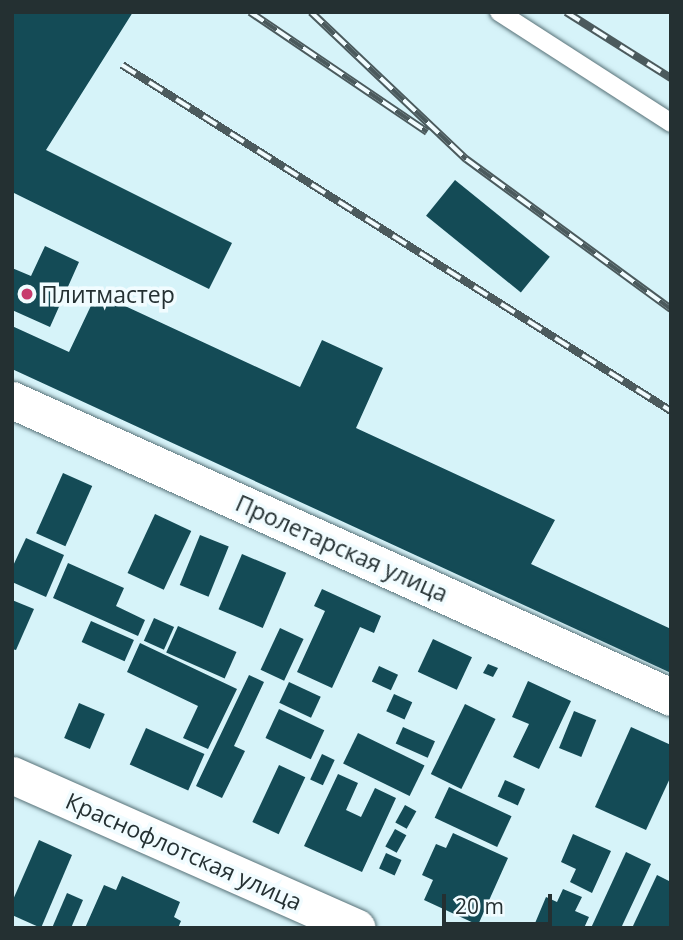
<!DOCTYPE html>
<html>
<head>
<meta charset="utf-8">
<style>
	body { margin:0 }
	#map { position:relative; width:683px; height:940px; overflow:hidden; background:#d6f3f9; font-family:"Open Sans",sans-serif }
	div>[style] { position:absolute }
	.building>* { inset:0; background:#144b56; transform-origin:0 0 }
	.roads { filter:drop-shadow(0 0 2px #577177) drop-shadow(0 0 2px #577177) }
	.service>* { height:18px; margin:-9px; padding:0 9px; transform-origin:9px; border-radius:9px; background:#fff }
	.minor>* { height:37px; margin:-18.5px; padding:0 18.5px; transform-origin:18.5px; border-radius:18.5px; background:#fff }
	.rail>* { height:8px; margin-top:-4px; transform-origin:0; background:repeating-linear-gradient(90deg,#f1fcff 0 16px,#4b5a5d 0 32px); box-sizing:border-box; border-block:2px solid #4b5a5d }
	.dots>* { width:19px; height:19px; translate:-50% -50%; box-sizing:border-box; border:4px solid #f1fcff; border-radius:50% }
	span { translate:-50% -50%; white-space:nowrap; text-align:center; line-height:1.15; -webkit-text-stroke:7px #f1fcff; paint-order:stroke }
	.poi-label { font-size:23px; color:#243032 }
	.left { translate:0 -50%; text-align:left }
	.street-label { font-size:23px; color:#243032 }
	.frame { position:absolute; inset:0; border:14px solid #243032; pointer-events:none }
	.scale { position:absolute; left:442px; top:894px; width:110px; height:32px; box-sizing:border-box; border:4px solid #243032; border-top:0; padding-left:9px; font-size:21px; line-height:24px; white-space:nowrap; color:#243032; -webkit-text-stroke:5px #f1fcff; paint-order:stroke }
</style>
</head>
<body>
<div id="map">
	<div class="building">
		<i style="clip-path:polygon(12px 12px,133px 12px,46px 150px,232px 243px,209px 289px,12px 192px)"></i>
		<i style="left:455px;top:180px;width:122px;height:46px;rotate:39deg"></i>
		<i style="clip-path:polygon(45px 246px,79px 262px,50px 327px,12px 310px,12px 268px,31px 276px)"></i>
		<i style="clip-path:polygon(97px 293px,300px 387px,322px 340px,383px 368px,356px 428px,555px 520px,531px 564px,671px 629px,671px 673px,12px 369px,12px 326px,69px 352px)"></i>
		<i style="left:63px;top:473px;width:32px;height:66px;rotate:24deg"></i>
		<i style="left:155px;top:514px;width:40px;height:65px;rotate:25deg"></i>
		<i style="left:200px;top:535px;width:31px;height:54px;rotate:22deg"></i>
		<i style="clip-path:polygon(26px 538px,64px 555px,46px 597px,12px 582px,12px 568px)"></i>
		<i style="left:242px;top:554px;width:48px;height:60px;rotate:23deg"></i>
		<i style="clip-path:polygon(68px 563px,124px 588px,116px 606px,145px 620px,138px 636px,53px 598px)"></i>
		<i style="clip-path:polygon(322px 589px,381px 616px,374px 633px,360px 627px,332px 688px,297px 672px,325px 611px,314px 606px)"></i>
		<i style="clip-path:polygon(12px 600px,34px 609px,16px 650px,12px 649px)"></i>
		<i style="left:154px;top:618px;width:22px;height:25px;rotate:24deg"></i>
		<i style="left:91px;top:621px;width:47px;height:23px;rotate:24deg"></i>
		<i style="left:178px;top:626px;width:64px;height:29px;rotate:24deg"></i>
		<i style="left:280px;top:628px;width:26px;height:46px;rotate:25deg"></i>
		<i style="left:433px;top:639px;width:43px;height:36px;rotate:25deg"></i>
		<i style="clip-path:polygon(140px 643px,237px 689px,208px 749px,183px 738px,198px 706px,127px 672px)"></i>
		<i style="clip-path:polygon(488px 664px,498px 668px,493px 677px,483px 673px)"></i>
		<i style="left:379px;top:666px;width:21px;height:17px;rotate:25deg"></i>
		<i style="clip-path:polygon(249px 675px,264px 682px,234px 746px,245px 751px,222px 798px,196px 786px)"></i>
		<i style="clip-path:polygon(528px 681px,571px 701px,539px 769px,513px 757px,529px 724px,512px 717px)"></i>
		<i style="left:289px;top:682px;width:35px;height:23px;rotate:25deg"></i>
		<i style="left:394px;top:694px;width:20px;height:19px;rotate:24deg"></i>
		<i style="left:79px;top:703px;width:28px;height:38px;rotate:23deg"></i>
		<i style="left:465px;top:704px;width:34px;height:78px;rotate:26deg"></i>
		<i style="left:279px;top:709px;width:50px;height:32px;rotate:25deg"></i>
		<i style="left:574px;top:711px;width:24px;height:40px;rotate:22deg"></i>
		<i style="left:403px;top:727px;width:35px;height:18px;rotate:24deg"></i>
		<i style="clip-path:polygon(631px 727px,671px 745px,671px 776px,646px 830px,595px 807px)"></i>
		<i style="left:146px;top:728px;width:64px;height:40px;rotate:24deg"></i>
		<i style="left:358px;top:733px;width:74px;height:34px;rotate:26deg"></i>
		<i style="left:322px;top:754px;width:14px;height:28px;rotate:25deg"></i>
		<i style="left:279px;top:765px;width:29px;height:63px;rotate:25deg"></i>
		<i style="clip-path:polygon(338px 774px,358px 783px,346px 810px,361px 817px,375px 788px,396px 798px,362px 872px,304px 846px)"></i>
		<i style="left:505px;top:780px;width:22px;height:18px;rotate:24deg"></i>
		<i style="left:449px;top:787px;width:69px;height:34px;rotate:25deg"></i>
		<i style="left:405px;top:805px;width:13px;height:20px;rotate:29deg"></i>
		<i style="left:395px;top:829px;width:13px;height:20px;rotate:29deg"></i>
		<i style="clip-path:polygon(453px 833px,508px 858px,478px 925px,424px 900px,433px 880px,422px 875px,436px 844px,446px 848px)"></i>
		<i style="clip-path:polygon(573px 834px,611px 851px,592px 893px,570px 882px,576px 869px,561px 862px)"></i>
		<i style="clip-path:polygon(39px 840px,72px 855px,41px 928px,12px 915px,12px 902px)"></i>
		<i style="clip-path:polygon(626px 852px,651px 864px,621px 928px,591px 928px)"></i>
		<i style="left:386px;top:853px;width:17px;height:17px;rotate:24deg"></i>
		<i style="clip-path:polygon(657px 875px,671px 882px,671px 928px,632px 928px)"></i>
		<i style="clip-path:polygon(122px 876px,180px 902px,174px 917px,181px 921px,178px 928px,85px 928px,104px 885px,116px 890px)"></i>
		<i style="clip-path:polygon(563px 889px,582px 897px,575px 911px,589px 917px,584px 928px,533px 928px,546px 897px,557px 902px)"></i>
		<i style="clip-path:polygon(67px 893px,83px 900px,71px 928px,52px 928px)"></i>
	</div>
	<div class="roads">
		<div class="service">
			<i style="left:499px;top:12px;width:205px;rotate:32.8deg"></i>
		</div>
		<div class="minor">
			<i style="left:12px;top:400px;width:723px;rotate:24.26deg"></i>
			<i style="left:12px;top:775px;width:377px;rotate:23.9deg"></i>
		</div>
	</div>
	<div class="rail">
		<i style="left:250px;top:12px;width:214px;rotate:34.1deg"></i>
		<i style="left:311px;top:12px;width:214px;rotate:43.5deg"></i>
		<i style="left:466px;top:159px;width:254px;rotate:36.2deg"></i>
		<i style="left:566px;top:12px;width:124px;rotate:32.2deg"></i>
		<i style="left:122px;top:65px;width:649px;rotate:32.22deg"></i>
	</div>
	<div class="dots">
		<i style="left:27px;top:294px;background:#c73b6e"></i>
	</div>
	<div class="poi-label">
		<span class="left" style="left:41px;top:294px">Плитмастер</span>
	</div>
	<div class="street-label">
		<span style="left:342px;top:548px;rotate:24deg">Пролетарская улица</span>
		<span style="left:184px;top:851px;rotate:24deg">Краснофлотская улица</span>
	</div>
	<div class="frame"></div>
	<div class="scale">20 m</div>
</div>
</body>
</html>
